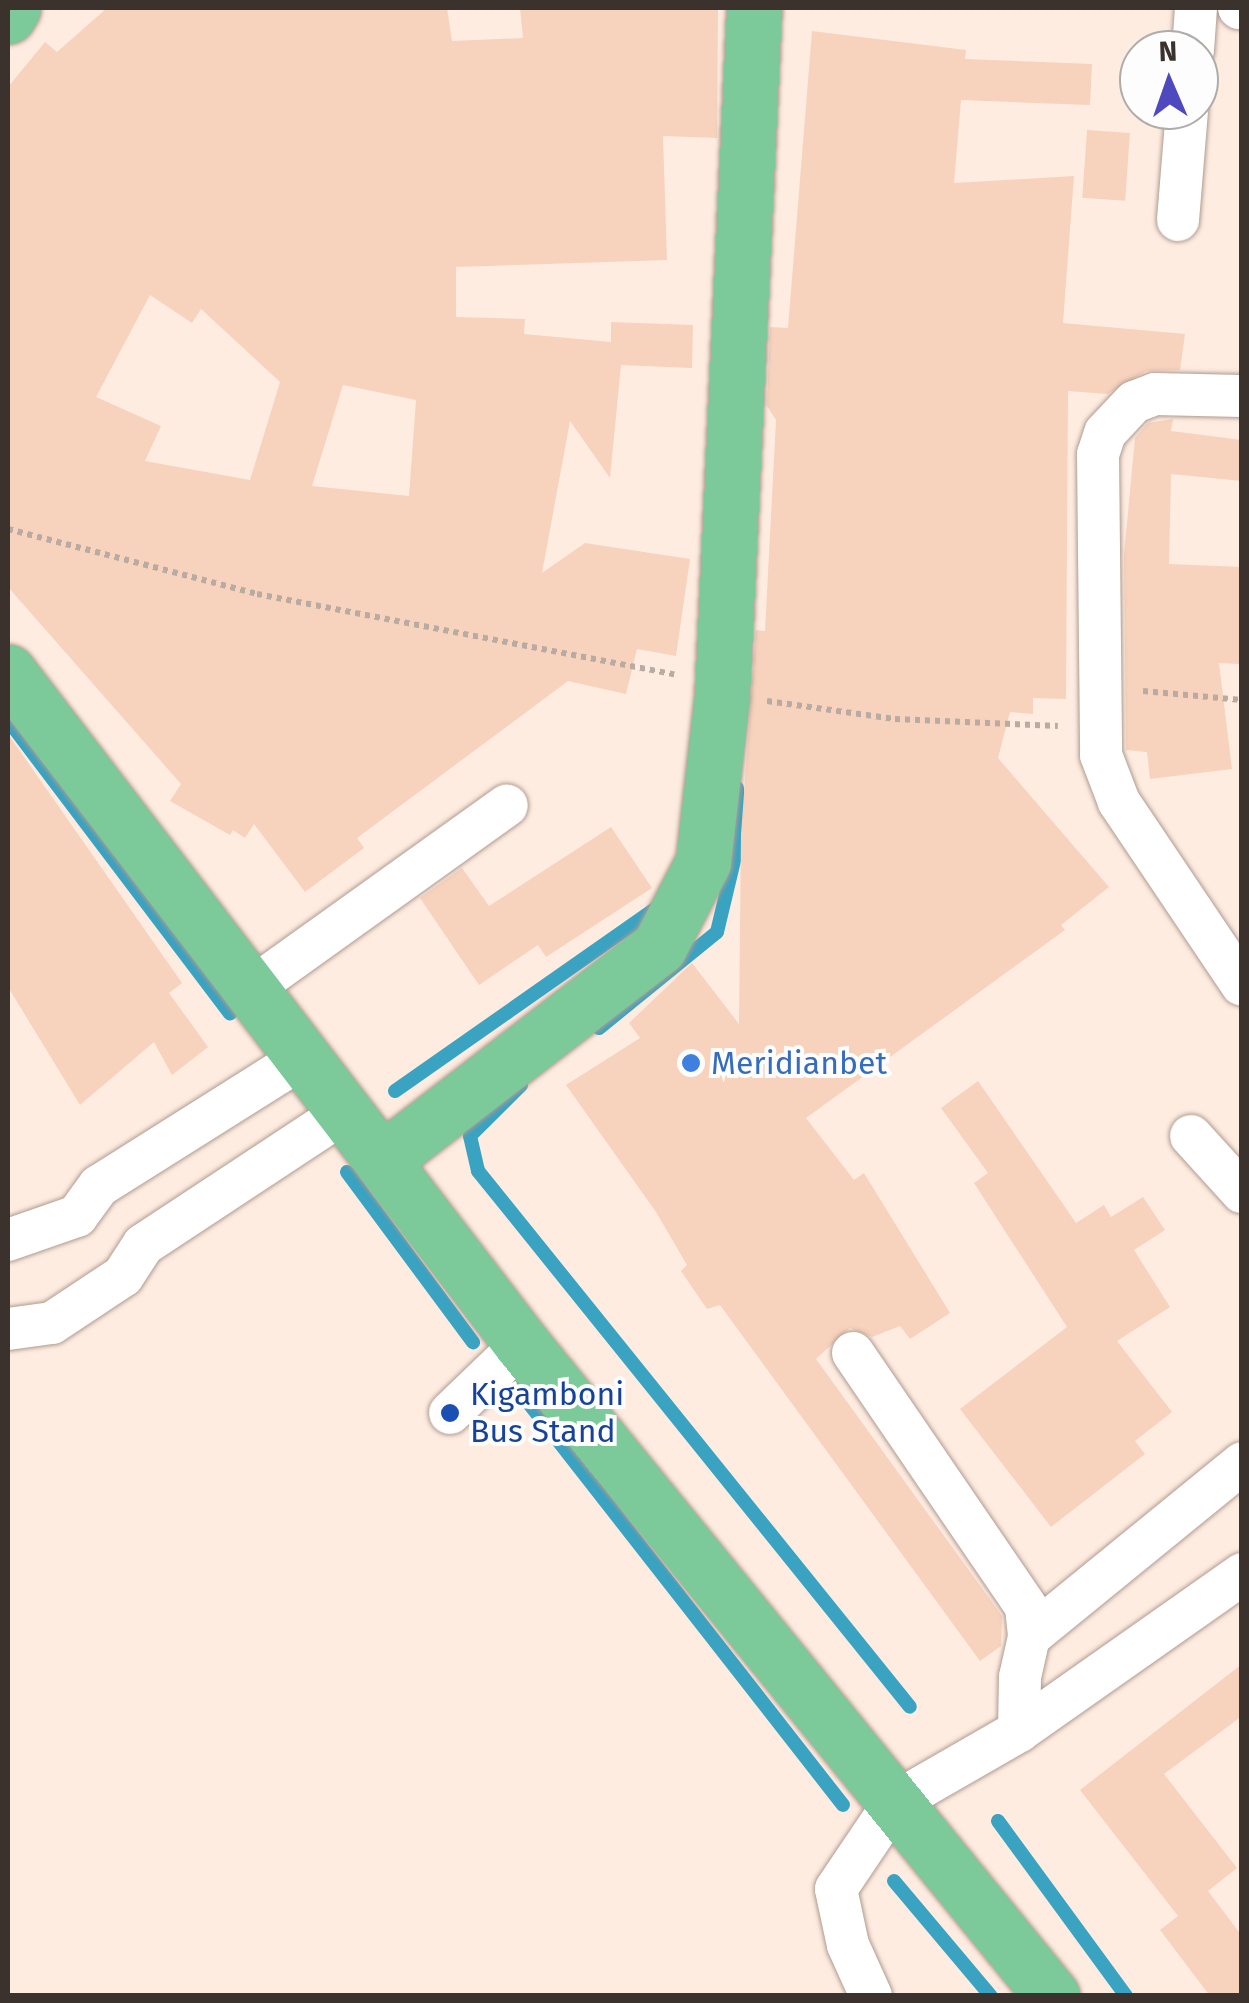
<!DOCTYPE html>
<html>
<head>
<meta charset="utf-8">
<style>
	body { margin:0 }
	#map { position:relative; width:1249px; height:2003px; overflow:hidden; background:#feece1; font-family:"Fira Sans",sans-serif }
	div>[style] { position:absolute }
	.stream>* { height:14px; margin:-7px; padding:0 7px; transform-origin:7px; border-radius:7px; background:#39a3c1 }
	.building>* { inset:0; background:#f7d2bc; transform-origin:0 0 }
	.path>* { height:6px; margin-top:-3px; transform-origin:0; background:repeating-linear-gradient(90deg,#b9aaa2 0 5px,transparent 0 10px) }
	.roads { filter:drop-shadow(0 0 2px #b09b8f) drop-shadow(0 0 2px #b09b8f) }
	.minor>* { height:42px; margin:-21px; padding:0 21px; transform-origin:21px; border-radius:21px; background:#fff }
	.major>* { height:55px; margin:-27.5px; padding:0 27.5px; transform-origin:27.5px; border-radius:27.5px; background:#7cca99 }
	.dots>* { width:28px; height:28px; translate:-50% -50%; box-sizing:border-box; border:5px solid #fdfdfd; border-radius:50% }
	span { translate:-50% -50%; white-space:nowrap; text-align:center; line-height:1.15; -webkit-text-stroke:8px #fdfdfd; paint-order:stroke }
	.shop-label { font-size:32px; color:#366cbe }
	.left { translate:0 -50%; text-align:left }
	.transit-label { font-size:32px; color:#164399 }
	.frame { position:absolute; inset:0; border:10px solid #3b322d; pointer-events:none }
	.north { position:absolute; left:1119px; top:30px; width:100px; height:100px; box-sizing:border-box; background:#fdfdfd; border:2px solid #afacaa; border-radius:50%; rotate:358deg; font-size:28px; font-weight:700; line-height:40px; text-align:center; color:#3b322d }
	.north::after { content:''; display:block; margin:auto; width:35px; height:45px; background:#4f49bf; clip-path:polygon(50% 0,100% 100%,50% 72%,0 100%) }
</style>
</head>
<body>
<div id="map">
	<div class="stream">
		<i style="left:8px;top:720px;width:368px;rotate:52.9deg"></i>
		<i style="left:599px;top:1028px;width:152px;rotate:-39.1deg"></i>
		<i style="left:717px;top:932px;width:86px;rotate:-76.6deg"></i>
		<i style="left:737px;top:848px;width:60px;rotate:-90deg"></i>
		<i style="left:521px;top:1085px;width:72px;rotate:135deg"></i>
		<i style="left:470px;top:1136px;width:36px;rotate:77deg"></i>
		<i style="left:478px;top:1171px;width:688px;rotate:51.13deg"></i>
		<i style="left:395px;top:1091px;width:319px;rotate:-35deg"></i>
		<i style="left:347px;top:1172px;width:212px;rotate:53.5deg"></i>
		<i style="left:506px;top:1374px;width:547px;rotate:51.98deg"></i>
		<i style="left:998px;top:1821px;width:217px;rotate:53.8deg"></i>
		<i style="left:894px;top:1881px;width:150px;rotate:49.9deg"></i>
	</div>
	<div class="building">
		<i style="clip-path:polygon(evenodd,107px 8px,447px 8px,452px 41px,523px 38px,520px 8px,718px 8px,717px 138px,663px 136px,667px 260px,456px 267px,456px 317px,525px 319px,524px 334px,611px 342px,611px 322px,693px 325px,692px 368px,621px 365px,610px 478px,570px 421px,542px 573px,585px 543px,690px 559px,676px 656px,637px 649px,626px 694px,568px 681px,357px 838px,364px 848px,305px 892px,254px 824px,245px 838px,233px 830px,230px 835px,170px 801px,181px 784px,8px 587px,8px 87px,45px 42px,57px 52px,107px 8px,150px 295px,192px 323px,201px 309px,280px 382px,250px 480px,145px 461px,161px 426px,96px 397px,150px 295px,107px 8px,343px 385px,416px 400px,409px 496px,312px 486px,343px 385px)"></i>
		<i style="clip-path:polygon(812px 31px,966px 50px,965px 59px,1092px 64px,1090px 105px,961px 100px,954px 183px,1074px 176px,1063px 323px,1185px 334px,1180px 370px,1146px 371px,1108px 394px,1068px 391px,1066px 699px,1033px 698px,1033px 714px,1010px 712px,998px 758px,1109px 887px,1061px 925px,1065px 930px,806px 1118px,854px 1180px,864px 1173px,950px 1313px,910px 1339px,900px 1326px,872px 1337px,850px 1328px,816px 1359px,1002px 1616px,1001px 1646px,980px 1661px,720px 1305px,707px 1309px,681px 1271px,687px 1265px,656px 1212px,566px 1085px,640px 1038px,629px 1023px,692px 963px,739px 1024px,741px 834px,756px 630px,765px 631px,776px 420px,767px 406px,770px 327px,788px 328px)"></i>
		<i style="left:1087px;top:130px;width:43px;height:68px;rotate:4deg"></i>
		<i style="clip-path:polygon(1173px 419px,1171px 431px,1242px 440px,1242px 481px,1171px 474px,1169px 564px,1242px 567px,1242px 655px,1239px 664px,1219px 663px,1232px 769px,1150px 779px,1147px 752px,1126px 750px,1124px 555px,1135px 438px,1148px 423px)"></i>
		<i style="clip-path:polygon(8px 734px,182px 983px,169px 993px,208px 1047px,172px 1075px,154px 1042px,80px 1105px,8px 987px)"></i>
		<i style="clip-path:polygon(611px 827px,652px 888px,546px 957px,538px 945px,479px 985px,420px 898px,462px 868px,489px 906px)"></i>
		<i style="clip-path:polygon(978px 1081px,1076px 1223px,1104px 1205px,1111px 1217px,1143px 1197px,1165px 1230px,1134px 1250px,1170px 1307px,1117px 1341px,1172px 1412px,1135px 1441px,1145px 1454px,1051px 1527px,960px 1409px,1067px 1327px,974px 1183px,988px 1173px,941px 1108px)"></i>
		<i style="clip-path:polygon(1242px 1664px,1242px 1716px,1164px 1774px,1237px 1868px,1208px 1891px,1242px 1936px,1242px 1996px,1210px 1996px,1160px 1930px,1178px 1916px,1080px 1790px)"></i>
	</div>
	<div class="path">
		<i style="left:8px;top:529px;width:257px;rotate:14.6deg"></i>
		<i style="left:257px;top:594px;width:425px;rotate:10.9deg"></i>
		<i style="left:1143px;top:691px;width:99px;rotate:5.2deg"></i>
		<i style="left:767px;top:701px;width:129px;rotate:8deg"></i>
		<i style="left:895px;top:719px;width:163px;rotate:2.5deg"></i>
	</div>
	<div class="roads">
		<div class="minor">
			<i style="left:1239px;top:8px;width:3px"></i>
			<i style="left:1193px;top:50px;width:42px;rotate:-85.9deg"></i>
			<i style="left:1178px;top:220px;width:110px;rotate:-85.3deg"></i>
			<i style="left:1242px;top:396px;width:87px;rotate:-178.7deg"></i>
			<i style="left:1155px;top:394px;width:22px;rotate:159deg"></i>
			<i style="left:1134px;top:402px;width:42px;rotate:133.1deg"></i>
			<i style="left:1105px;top:433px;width:22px;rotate:108deg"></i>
			<i style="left:1098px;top:454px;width:301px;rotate:89.4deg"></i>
			<i style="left:1101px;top:755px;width:50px;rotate:69deg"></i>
			<i style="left:1119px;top:802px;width:220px;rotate:56.1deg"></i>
			<i style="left:249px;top:990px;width:317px;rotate:-35.6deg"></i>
			<i style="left:1191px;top:1136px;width:76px;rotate:47.7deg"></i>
			<i style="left:8px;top:1240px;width:73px;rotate:-19.2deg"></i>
			<i style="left:77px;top:1216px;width:37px;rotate:-54deg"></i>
			<i style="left:99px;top:1186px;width:239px;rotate:-32.2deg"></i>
			<i style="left:8px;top:1329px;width:44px;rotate:-7.8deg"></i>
			<i style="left:52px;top:1323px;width:85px;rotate:-33.5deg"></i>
			<i style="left:123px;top:1276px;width:37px;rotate:-57deg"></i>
			<i style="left:143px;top:1245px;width:243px;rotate:-33.4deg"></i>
			<i style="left:853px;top:1353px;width:307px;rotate:55.7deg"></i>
			<i style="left:1026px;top:1607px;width:30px;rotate:84deg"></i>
			<i style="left:1029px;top:1637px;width:41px;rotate:102.7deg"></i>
			<i style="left:1020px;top:1677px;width:54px;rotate:91.1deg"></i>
			<i style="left:450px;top:1413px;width:100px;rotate:-43.8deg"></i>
			<i style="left:1029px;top:1637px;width:275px;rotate:-39.2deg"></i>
			<i style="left:871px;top:1996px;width:56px;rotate:-114.3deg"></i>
			<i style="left:848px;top:1945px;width:57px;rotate:-102.1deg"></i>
			<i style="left:836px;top:1889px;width:104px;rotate:-56deg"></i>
			<i style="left:894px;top:1803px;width:144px;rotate:-29.9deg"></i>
			<i style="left:1019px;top:1731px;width:273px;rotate:-35.1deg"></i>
		</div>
		<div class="major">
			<i style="left:8px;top:16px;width:9px;rotate:-58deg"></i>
			<i style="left:8px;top:672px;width:846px;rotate:52.59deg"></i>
			<i style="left:522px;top:1344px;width:840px;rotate:50.89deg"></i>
			<i style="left:385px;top:1158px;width:346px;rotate:-37.6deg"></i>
			<i style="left:659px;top:947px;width:96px;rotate:-62.6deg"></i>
			<i style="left:703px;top:862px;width:168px;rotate:-83.5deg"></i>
			<i style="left:722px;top:695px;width:688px;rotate:-87.33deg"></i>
		</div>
	</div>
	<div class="dots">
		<i style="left:691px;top:1063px;background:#3f7fe0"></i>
		<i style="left:450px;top:1413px;background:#1a4fb4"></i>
	</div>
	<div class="shop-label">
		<span class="left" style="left:711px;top:1063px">Meridianbet</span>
	</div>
	<div class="transit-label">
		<span class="left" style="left:470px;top:1413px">Kigamboni<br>Bus Stand</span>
	</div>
	<div class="frame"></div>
	<div class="north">N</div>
</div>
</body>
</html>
